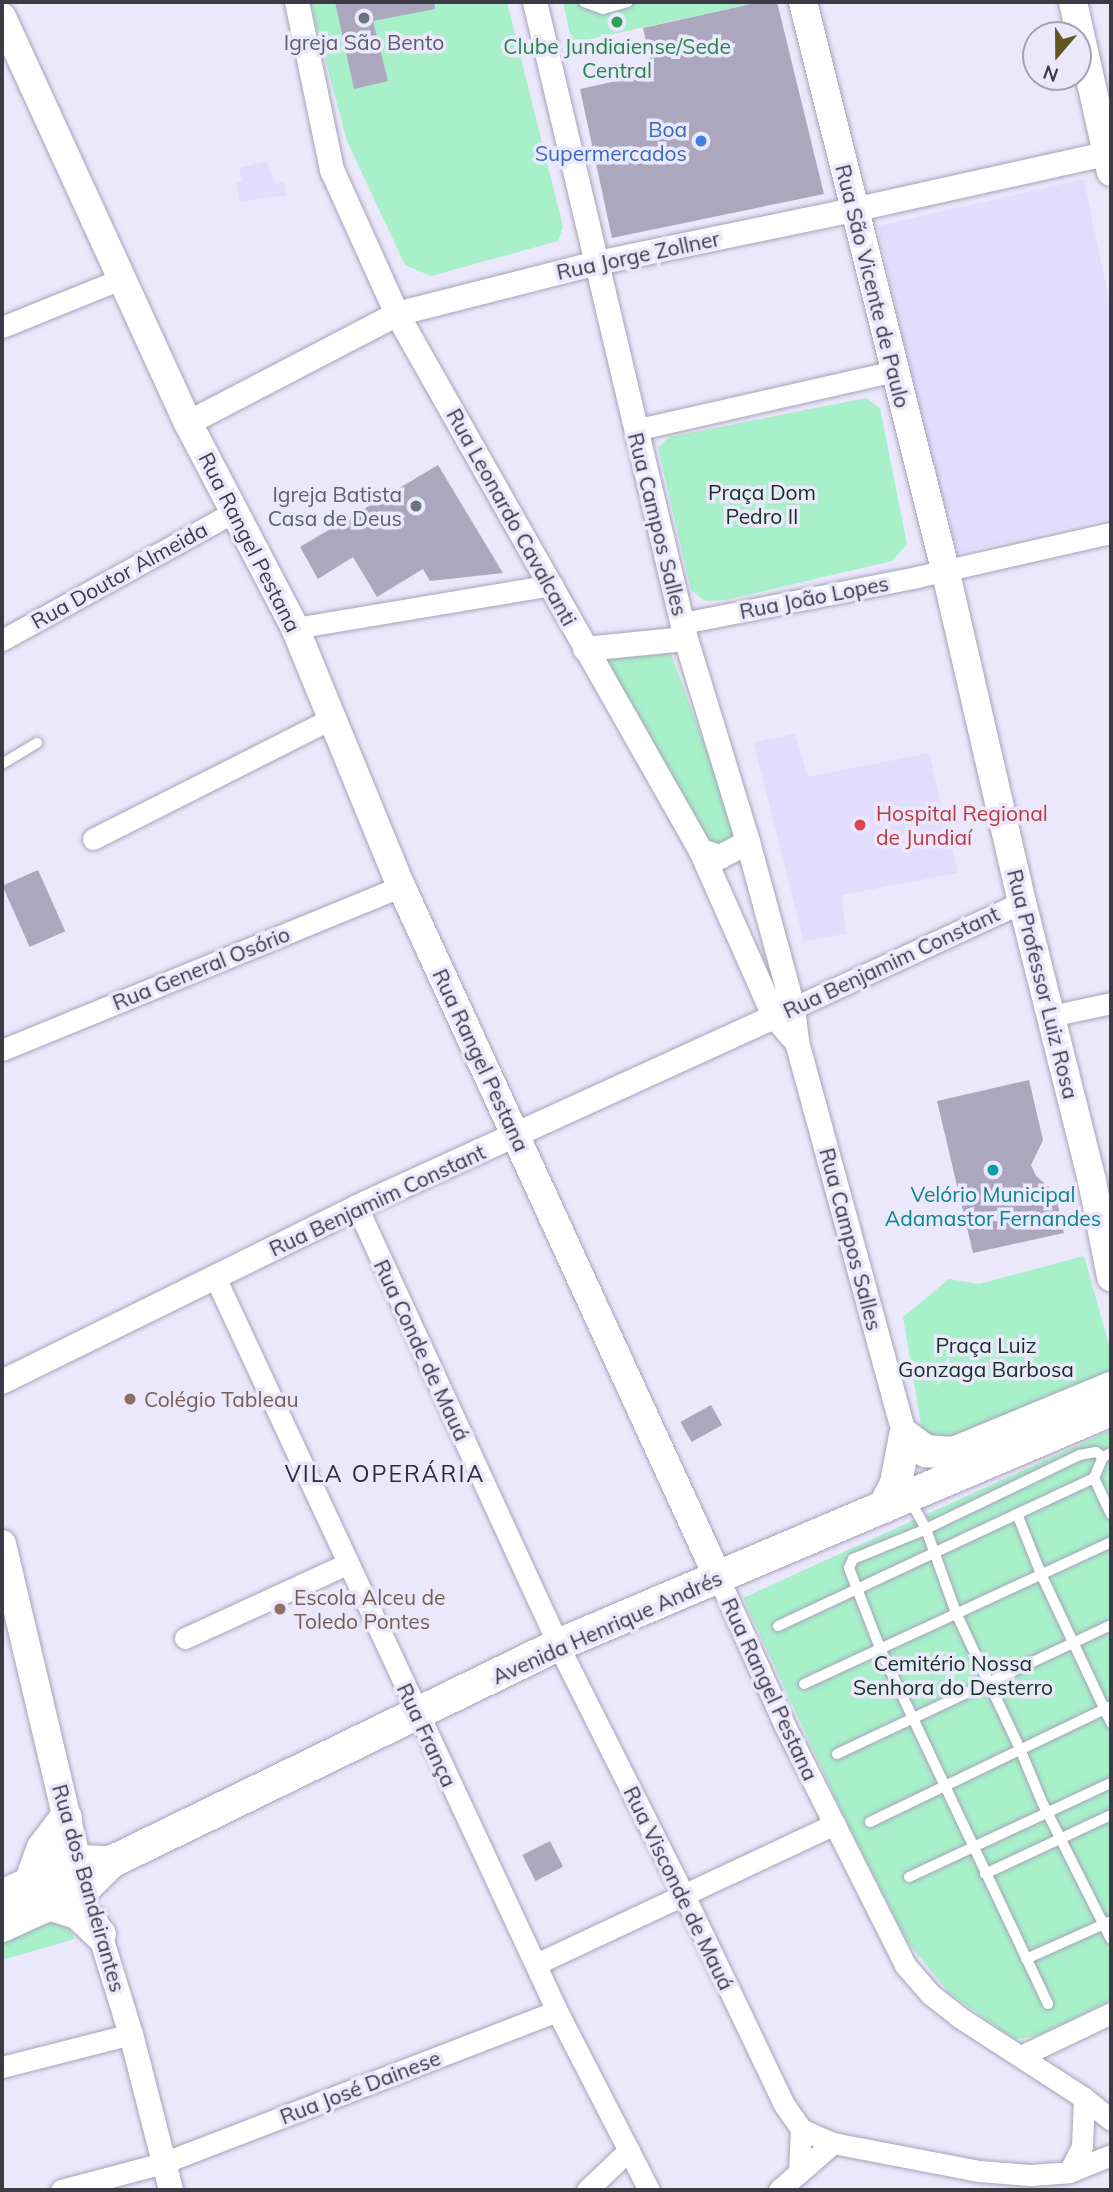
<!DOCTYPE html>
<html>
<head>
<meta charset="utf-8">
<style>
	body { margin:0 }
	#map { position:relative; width:1113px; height:2192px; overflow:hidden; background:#ebe8fc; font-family:Mulish,sans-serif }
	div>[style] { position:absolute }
	.built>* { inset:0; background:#e3ddfd }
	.green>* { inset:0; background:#a7f0ca }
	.building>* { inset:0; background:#aba7be; transform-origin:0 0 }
	.roads { filter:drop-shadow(0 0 2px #a6a2b9) drop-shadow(0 0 2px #a6a2b9) }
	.service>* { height:10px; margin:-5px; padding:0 5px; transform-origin:5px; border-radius:5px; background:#fff }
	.minor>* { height:21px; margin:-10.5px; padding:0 10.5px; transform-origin:10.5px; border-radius:10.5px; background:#fff }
	.tertiary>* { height:24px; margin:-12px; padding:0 12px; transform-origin:12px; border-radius:12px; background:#fff }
	.secondary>* { height:28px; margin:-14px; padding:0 14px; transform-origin:14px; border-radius:14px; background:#fff }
	.primary>* { height:32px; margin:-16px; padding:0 16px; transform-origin:16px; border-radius:16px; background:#fff }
	.dots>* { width:19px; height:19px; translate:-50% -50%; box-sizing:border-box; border:4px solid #ebe8fc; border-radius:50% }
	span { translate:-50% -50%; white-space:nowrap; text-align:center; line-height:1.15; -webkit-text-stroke:7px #ebe8fc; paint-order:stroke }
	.worship-label { font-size:21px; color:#5b616d }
	.right { translate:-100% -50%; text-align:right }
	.leisure-label { font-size:21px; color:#27864d }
	.shop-label { font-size:21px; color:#366cbe }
	.street-label { font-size:21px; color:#3c3a44 }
	.park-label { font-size:21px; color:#123324 }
	.health-label { font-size:21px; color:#be3a42 }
	.left { translate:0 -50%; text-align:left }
	.culture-label { font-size:21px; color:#0d838f }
	.education-label { font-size:21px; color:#785e54 }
	.neighbourhood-label { font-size:23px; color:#2e2a3d; letter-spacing:2px }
	.frame { position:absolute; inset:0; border:4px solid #3c3a44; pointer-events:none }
	.north { position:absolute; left:1022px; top:21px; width:70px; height:70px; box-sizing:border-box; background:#ebe8fc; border:2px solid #a5a2b2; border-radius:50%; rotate:200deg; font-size:19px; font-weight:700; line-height:28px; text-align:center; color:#3c3a44 }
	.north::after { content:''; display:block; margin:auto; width:24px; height:32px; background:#645724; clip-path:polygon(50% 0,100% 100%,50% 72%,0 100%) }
</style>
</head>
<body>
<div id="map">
	<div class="built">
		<i style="clip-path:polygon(267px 161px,275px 184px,284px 182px,287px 195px,239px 202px,236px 182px,242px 181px,239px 168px)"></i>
		<i style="clip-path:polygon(1084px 179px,1111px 311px,1111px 518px,958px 553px,918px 406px,878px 226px)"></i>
		<i style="clip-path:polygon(795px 734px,808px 777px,929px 753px,958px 873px,842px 895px,846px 934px,804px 941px,753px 742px)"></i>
	</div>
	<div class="green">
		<i style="clip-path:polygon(310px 2px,507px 2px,563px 227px,558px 241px,431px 276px,405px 265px,347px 141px)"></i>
		<i style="clip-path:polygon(563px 2px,759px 2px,572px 43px)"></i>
		<i style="clip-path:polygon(866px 398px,880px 408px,907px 544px,892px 561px,726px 600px,705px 601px,691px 590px,658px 448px,669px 437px)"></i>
		<i style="clip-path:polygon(671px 654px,736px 830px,735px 837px,721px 844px,713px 844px,700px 828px,604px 659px)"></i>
		<i style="clip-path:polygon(1084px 1256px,1111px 1352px,1109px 1374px,925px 1448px,903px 1317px,949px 1279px,979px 1284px)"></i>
		<i style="clip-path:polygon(1111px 1430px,1111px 2000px,1041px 2035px,1015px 2040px,949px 1993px,907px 1941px,846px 1821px,743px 1598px)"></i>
		<i style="clip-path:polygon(46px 1923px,59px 1923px,70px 1930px,75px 1939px,2px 1960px,2px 1941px)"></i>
	</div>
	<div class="building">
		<i style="clip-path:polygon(335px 2px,434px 2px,435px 9px,373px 21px,388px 81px,354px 89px)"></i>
		<i style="clip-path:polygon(760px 2px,777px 2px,824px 194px,612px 238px,580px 89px,653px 73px,643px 28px)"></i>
		<i style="clip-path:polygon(438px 465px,503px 573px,430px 581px,423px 569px,377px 597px,353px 557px,318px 579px,300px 547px)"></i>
		<i style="left:38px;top:870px;width:67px;height:39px;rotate:66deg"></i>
		<i style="clip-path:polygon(1029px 1080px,1043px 1140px,1031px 1165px,1036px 1176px,1055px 1192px,1064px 1233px,973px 1253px,937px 1101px)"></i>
		<i style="left:711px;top:1405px;width:23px;height:35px;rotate:61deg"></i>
		<i style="left:550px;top:1841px;width:29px;height:31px;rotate:63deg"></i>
	</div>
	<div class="roads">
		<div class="service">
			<i style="left:584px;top:2px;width:20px;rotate:20deg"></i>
			<i style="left:603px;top:9px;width:26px;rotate:-16deg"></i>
			<i style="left:2px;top:764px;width:41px;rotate:-31deg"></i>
			<i style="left:1094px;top:1478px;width:40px;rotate:65deg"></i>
			<i style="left:910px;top:1500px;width:33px;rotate:61deg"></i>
			<i style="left:926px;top:1529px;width:89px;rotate:70.3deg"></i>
			<i style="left:956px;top:1613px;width:150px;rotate:64.8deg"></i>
			<i style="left:1020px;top:1749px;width:57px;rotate:67.5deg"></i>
			<i style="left:1042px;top:1802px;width:153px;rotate:63.3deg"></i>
			<i style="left:1017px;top:1514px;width:65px;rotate:68.2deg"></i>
			<i style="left:1041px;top:1574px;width:165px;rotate:64.8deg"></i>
			<i style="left:778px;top:1626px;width:349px;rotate:-25.1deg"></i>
			<i style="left:1094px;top:1478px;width:23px;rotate:-67deg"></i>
			<i style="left:1103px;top:1457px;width:9px;rotate:-27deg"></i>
			<i style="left:804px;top:1684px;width:338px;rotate:-24.8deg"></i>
			<i style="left:837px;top:1754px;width:303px;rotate:-25.2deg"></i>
			<i style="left:870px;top:1822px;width:267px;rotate:-25.7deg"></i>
			<i style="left:985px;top:1874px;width:139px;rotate:-25.1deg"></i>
			<i style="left:909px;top:1877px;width:223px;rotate:-25deg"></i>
			<i style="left:1026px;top:1959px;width:93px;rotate:-24.1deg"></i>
			<i style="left:1048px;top:2004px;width:394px;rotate:-115.3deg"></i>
			<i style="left:880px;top:1648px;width:86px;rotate:-111.2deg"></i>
			<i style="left:849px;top:1568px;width:10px;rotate:-66deg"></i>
			<i style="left:853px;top:1559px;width:79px;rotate:-22.3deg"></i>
			<i style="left:926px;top:1529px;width:171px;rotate:-25.7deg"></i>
			<i style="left:1080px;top:1455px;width:16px;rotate:-11deg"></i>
			<i style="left:1096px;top:1452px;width:9px;rotate:36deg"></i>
		</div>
		<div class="minor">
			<i style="left:2px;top:327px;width:128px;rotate:-22deg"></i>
			<i style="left:635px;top:430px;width:266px;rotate:-12.8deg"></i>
			<i style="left:683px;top:623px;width:238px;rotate:-11.1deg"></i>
			<i style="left:917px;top:577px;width:199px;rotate:-12.8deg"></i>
			<i style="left:295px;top:628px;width:261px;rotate:-9.5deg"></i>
			<i style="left:2px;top:640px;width:267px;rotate:-28.9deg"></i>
			<i style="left:93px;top:839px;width:267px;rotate:-26.8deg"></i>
			<i style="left:793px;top:1008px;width:252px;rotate:-24.8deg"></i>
			<i style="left:1050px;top:1016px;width:62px;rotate:-12deg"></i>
			<i style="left:2px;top:1050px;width:431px;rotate:-22.3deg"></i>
			<i style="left:357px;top:1207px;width:482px;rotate:65.3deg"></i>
			<i style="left:558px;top:1645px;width:280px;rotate:63.3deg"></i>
			<i style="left:684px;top:1895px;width:230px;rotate:64.5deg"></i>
			<i style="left:783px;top:2103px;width:32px;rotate:55deg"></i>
			<i style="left:801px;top:2129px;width:42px;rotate:92.7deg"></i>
			<i style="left:214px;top:1275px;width:812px;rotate:65.01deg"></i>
			<i style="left:557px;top:2011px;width:201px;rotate:62.8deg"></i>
			<i style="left:718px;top:1577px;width:161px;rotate:65.8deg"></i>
			<i style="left:784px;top:1724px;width:270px;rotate:63.3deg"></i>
			<i style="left:905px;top:1965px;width:38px;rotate:49deg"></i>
			<i style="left:930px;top:1994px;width:37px;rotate:38deg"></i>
			<i style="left:959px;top:2017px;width:149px;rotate:32.9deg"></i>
			<i style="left:1084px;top:2098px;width:35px;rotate:39deg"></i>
			<i style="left:185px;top:1638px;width:178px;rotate:-24.6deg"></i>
			<i style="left:536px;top:1964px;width:330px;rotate:-25.1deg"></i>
			<i style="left:1021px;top:2056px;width:100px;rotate:-25.5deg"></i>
			<i style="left:2px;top:2067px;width:133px;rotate:-14.3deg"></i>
			<i style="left:801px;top:2129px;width:35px;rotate:24deg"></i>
			<i style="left:833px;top:2143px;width:149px;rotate:10.9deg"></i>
			<i style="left:979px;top:2171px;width:51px;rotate:4.5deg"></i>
			<i style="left:1030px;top:2175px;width:39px;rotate:-4deg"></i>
			<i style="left:1069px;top:2172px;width:45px;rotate:-22deg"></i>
			<i style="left:1069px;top:2172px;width:29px;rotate:-63deg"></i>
			<i style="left:1082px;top:2146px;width:48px;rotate:-87.6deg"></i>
			<i style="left:61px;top:2190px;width:106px;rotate:-14.8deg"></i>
			<i style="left:163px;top:2163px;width:422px;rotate:-21.1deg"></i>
			<i style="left:587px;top:2190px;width:58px;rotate:-43.6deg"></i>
			<i style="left:779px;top:2190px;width:72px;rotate:-41deg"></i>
		</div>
		<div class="tertiary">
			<i style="left:297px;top:2px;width:172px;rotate:78.2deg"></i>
			<i style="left:332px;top:170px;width:158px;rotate:65.7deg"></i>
			<i style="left:397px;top:314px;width:617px;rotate:60.49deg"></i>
			<i style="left:701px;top:851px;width:180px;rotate:66.1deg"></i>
			<i style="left:774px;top:1016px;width:35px;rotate:49deg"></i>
			<i style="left:535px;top:2px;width:655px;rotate:76.66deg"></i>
			<i style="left:686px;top:639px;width:212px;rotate:73deg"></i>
			<i style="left:748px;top:842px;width:172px;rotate:74.8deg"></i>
			<i style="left:793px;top:1008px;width:34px;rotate:83deg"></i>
			<i style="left:797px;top:1042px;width:409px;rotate:74.7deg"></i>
			<i style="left:188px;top:423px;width:236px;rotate:-27.5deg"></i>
			<i style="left:397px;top:314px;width:206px;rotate:-14.3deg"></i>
			<i style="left:597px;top:263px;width:261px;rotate:-11.7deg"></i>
			<i style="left:853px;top:210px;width:264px;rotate:-12.5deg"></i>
			<i style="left:585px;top:649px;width:101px;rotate:-5.7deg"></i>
			<i style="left:701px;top:851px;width:20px;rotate:18deg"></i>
			<i style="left:720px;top:857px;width:32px;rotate:-28deg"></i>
			<i style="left:2px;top:1382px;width:396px;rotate:-26.2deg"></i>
			<i style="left:357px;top:1207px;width:475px;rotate:-24.5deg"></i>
			<i style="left:95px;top:1918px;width:121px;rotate:72.8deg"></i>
			<i style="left:131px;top:2034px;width:161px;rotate:75.6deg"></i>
		</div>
		<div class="secondary">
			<i style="left:803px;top:2px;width:585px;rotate:75.94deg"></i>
			<i style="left:945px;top:569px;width:342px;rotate:77deg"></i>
			<i style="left:1022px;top:902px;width:288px;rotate:75.9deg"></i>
			<i style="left:1092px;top:1181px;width:98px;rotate:78.8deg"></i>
			<i style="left:1073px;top:2px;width:174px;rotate:77.4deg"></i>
			<i style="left:2px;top:17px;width:447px;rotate:65.4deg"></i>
			<i style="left:188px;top:423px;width:231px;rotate:62.4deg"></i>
			<i style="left:295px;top:628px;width:279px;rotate:67.7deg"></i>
			<i style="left:401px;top:886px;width:760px;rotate:65.36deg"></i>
			<i style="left:2px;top:1544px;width:326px;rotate:76.7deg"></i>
		</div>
		<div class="primary">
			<i style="left:884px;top:1507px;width:27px;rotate:-63deg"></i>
			<i style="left:896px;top:1483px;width:48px;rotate:-79.2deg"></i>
			<i style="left:905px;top:1436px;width:26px;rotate:36deg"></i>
			<i style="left:926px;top:1451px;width:28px;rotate:4deg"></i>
			<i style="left:954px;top:1453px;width:170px;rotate:-22.5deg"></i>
			<i style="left:30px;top:1883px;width:37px;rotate:-70deg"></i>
			<i style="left:43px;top:1848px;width:38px;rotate:-53deg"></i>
			<i style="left:2px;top:1896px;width:83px;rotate:-25deg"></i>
			<i style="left:77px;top:1861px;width:34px;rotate:2deg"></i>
			<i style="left:49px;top:1904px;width:32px;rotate:18deg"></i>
			<i style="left:79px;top:1914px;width:29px;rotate:44deg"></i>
			<i style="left:2px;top:1926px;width:91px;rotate:-24.6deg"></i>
			<i style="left:85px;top:1888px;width:37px;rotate:-45deg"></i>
			<i style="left:111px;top:1862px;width:497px;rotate:-25.9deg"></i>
			<i style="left:558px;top:1645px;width:601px;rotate:-23.02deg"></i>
		</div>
	</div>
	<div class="dots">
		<i style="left:364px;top:18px;background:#6b7280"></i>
		<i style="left:617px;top:22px;background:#2e9e5b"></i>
		<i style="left:701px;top:141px;background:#3f7fe0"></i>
		<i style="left:416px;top:506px;background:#6b7280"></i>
		<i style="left:860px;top:825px;background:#e0444e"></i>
		<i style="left:993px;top:1170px;background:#0f9aa8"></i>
		<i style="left:130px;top:1399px;background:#8d6e63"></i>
		<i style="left:280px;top:1609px;background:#8d6e63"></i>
	</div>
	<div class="worship-label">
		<span style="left:364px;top:42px">Igreja São Bento</span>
		<span class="right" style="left:402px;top:506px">Igreja Batista<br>Casa de Deus</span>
	</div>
	<div class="leisure-label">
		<span style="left:617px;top:58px">Clube Jundiaiense/Sede<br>Central</span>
	</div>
	<div class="shop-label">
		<span class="right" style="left:687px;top:141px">Boa<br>Supermercados</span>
	</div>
	<div class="street-label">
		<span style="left:638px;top:255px;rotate:-12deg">Rua Jorge Zollner</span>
		<span style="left:873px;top:286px;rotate:76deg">Rua São Vicente de Paulo</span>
		<span style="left:512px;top:517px;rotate:61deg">Rua Leonardo Cavalcanti</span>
		<span style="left:658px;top:524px;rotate:76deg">Rua Campos Salles</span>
		<span style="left:250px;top:542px;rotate:63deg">Rua Rangel Pestana</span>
		<span style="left:119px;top:575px;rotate:-29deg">Rua Doutor Almeida</span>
		<span style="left:814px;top:597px;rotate:-11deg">Rua João Lopes</span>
		<span style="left:891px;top:962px;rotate:-25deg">Rua Benjamim Constant</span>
		<span style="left:201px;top:968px;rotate:-22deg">Rua General Osório</span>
		<span style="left:1043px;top:984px;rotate:76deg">Rua Professor Luiz Rosa</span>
		<span style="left:481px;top:1060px;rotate:65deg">Rua Rangel Pestana</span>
		<span style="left:377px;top:1200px;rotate:-25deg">Rua Benjamim Constant</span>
		<span style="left:851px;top:1239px;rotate:75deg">Rua Campos Salles</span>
		<span style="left:422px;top:1350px;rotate:65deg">Rua Conde de Mauá</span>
		<span style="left:607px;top:1627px;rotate:-24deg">Avenida Henrique Andrés</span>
		<span style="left:770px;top:1689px;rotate:65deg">Rua Rangel Pestana</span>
		<span style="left:427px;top:1735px;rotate:65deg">Rua França</span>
		<span style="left:89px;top:1888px;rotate:74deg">Rua dos Bandeirantes</span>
		<span style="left:679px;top:1888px;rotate:64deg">Rua Visconde de Mauá</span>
		<span style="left:360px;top:2087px;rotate:-21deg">Rua José Dainese</span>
	</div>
	<div class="park-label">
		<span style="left:762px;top:504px">Praça Dom<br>Pedro II</span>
		<span style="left:986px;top:1357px">Praça Luiz<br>Gonzaga Barbosa</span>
		<span style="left:953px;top:1675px">Cemitério Nossa<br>Senhora do Desterro</span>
	</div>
	<div class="health-label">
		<span class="left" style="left:876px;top:825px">Hospital Regional<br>de Jundiaí</span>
	</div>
	<div class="culture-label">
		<span style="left:993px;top:1206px">Velório Municipal<br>Adamastor Fernandes</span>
	</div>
	<div class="education-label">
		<span class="left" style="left:144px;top:1399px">Colégio Tableau</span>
		<span class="left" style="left:294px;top:1609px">Escola Alceu de<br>Toledo Pontes</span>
	</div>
	<div class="neighbourhood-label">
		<span style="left:385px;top:1474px">VILA OPERÁRIA</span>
	</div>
	<div class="frame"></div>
	<div class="north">N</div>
</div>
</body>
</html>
